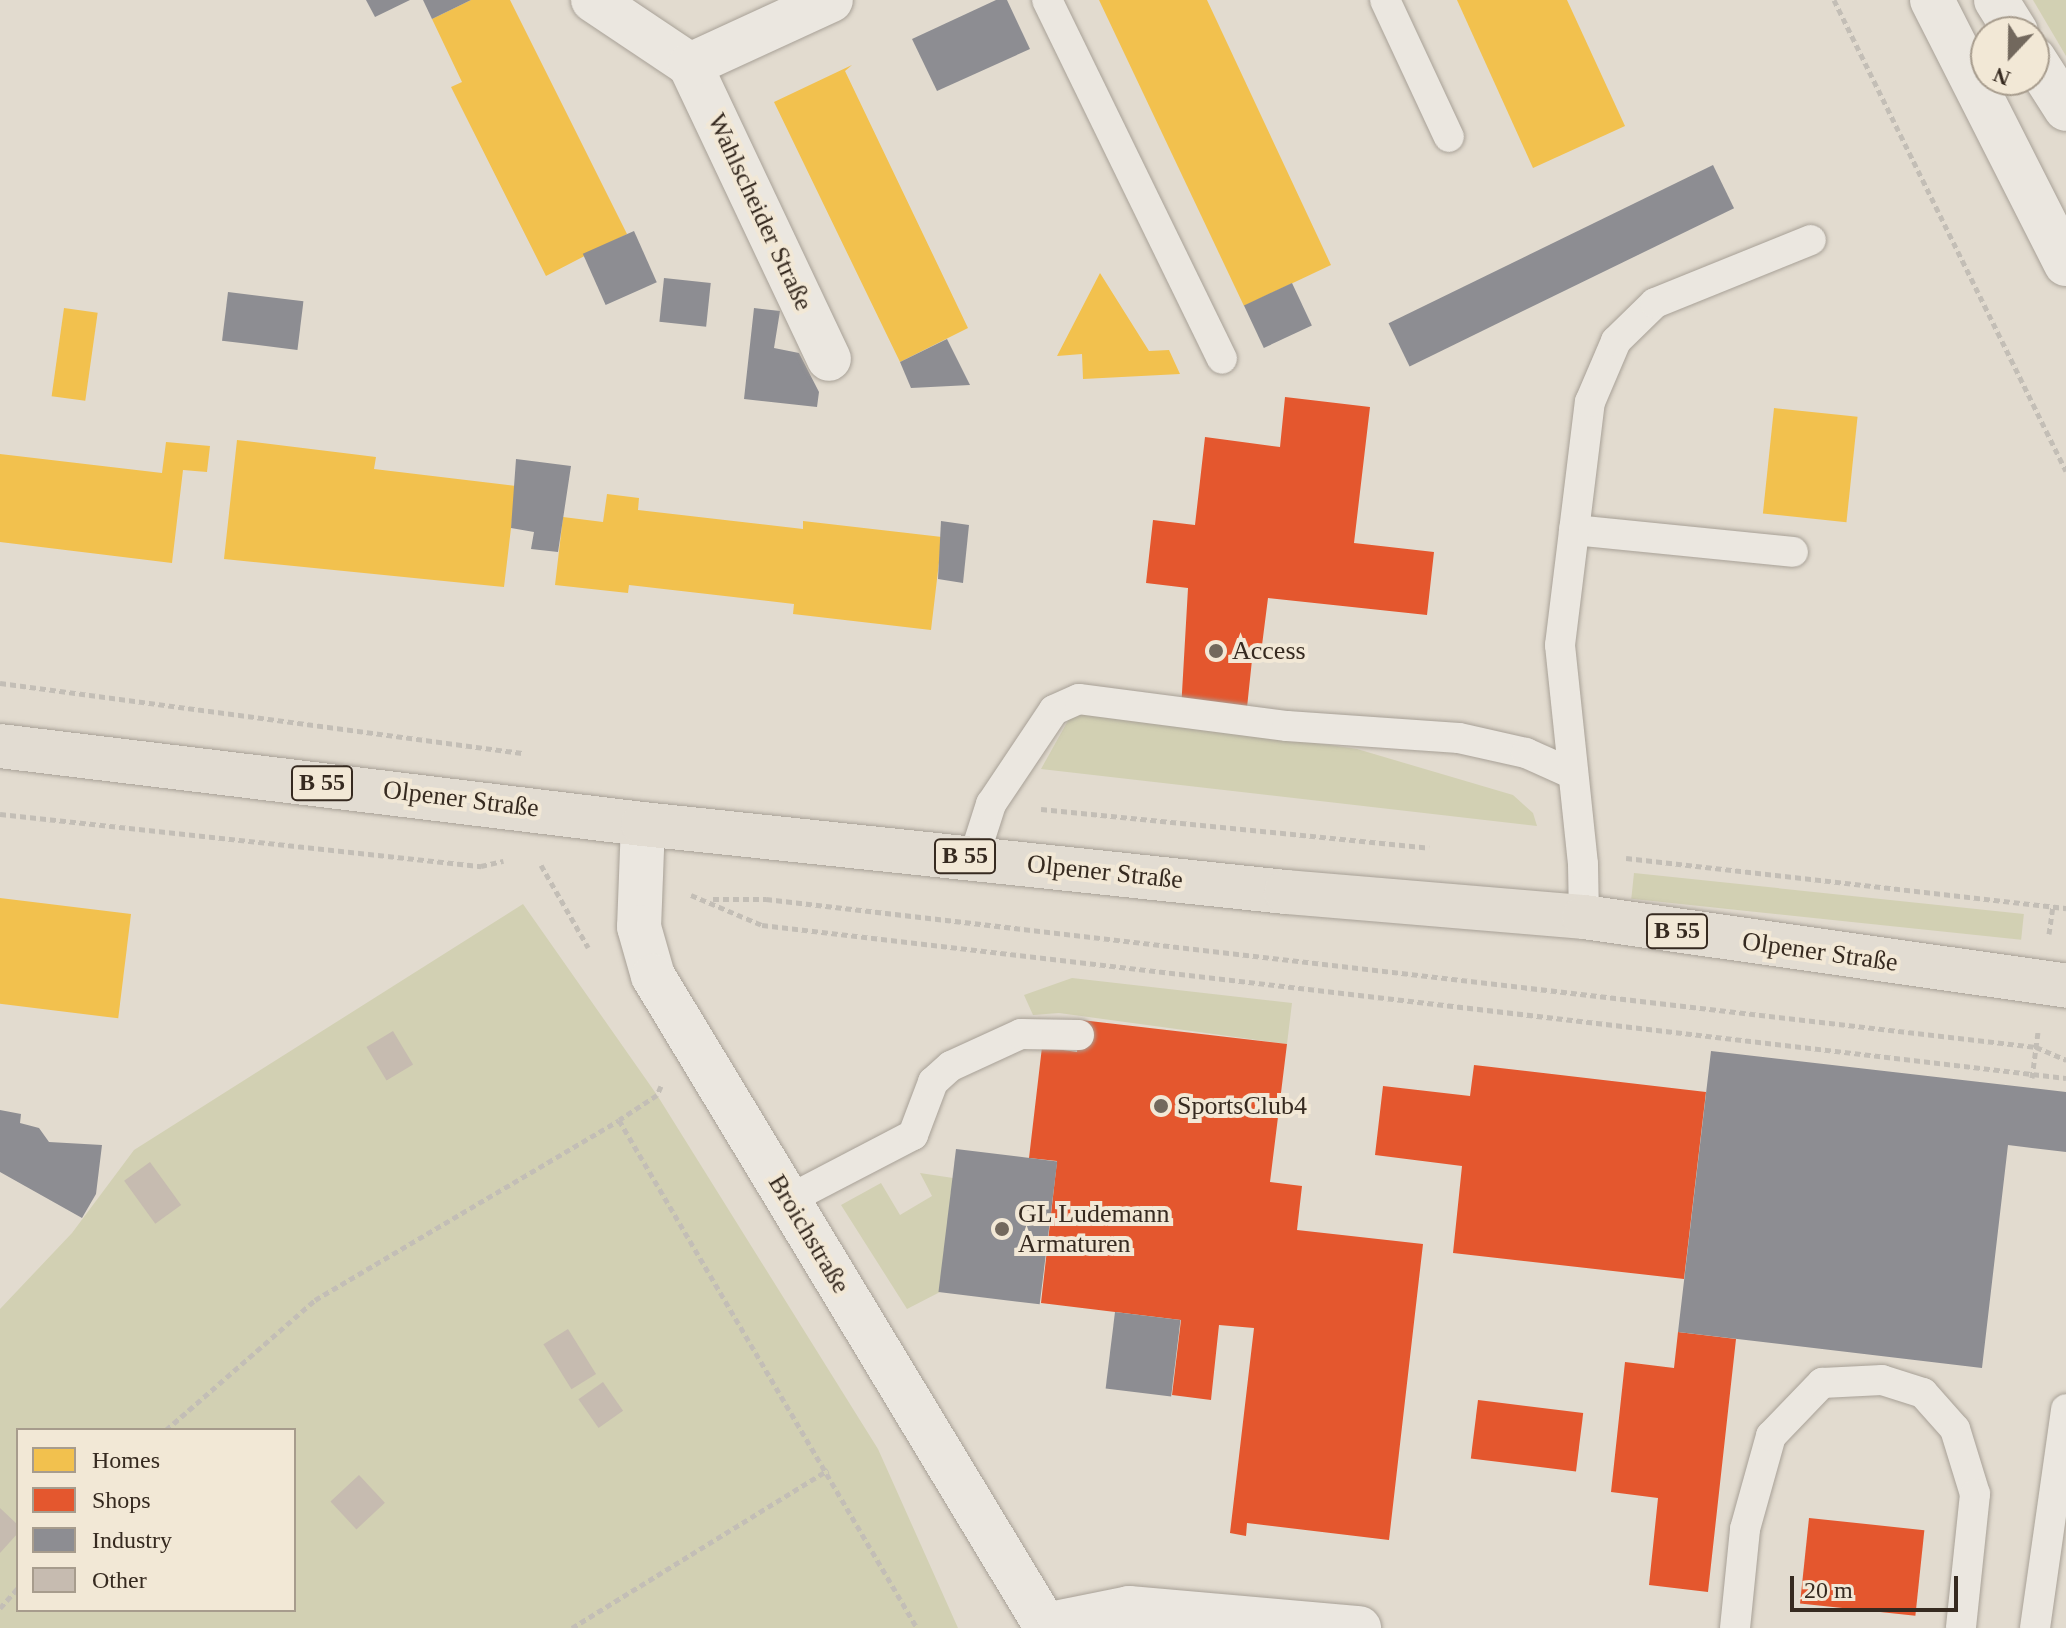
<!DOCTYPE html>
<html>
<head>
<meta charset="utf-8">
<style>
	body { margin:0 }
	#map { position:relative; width:2066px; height:1628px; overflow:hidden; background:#e2dbcf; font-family:Georgia,serif }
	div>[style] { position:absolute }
	.green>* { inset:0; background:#d2d0b3; transform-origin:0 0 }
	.homes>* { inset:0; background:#f2c14e; transform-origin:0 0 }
	.shops>* { inset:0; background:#e4572e; transform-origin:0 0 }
	.industry>* { inset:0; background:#8d8d92; transform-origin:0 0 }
	.building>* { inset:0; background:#c6bbb0; transform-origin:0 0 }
	.path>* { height:5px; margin-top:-2.5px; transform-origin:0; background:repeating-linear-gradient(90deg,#c3beb6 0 6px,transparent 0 10px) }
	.roads { filter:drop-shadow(0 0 2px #a8a197) drop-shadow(0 0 2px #a8a197) }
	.service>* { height:30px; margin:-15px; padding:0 15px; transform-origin:15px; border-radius:15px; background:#ebe7e0 }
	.minor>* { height:44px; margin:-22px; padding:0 22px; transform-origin:22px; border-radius:22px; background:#ebe7e0 }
	.secondary>* { height:44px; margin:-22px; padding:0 22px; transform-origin:22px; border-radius:22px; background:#ebe7e0 }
	.primary>* { height:44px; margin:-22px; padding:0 22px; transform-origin:22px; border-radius:22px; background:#e2dcd2 }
	.dots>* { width:22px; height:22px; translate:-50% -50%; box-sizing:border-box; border:4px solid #f2e8d6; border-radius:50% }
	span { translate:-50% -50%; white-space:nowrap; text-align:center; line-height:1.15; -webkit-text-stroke:8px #f2e8d6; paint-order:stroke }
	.shield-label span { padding:2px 6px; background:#f2e8d6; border:2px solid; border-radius:6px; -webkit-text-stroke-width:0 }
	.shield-label { font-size:24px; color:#362a20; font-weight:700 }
	.street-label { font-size:26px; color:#362a20 }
	.poi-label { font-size:26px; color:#362a20 }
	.left { translate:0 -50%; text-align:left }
	.legend { position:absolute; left:16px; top:1428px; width:280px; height:184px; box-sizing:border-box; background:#f2e8d6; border:2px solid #a79c8d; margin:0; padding:10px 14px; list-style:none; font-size:24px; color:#362a20 }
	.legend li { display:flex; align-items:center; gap:16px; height:40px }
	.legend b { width:40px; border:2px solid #a79c8d }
	.north { position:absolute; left:1970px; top:16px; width:80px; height:80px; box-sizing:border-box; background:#f2e8d6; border:2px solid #a79c8d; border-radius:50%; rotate:202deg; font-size:22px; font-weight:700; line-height:32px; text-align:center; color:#362a20 }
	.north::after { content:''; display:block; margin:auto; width:28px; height:36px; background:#72685d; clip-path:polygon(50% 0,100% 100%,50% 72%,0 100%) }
	.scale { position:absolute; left:1790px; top:1576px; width:168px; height:36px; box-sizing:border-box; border:4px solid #362a20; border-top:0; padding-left:10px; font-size:24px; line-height:28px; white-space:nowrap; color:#362a20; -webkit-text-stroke:6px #f2e8d6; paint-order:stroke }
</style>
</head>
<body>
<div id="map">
	<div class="green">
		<i style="clip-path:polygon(2033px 0,2066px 0,2066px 56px)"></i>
		<i style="clip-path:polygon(1075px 708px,1357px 749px,1513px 795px,1533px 813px,1537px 826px,1041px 769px)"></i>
		<i style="left:1634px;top:873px;width:392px;height:26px;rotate:6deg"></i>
		<i style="clip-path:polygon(evenodd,523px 904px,657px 1095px,878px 1449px,958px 1628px,0 1628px,0 1309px,72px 1233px,134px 1150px,523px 904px,18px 1430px,294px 1430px,294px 1610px,18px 1610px,18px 1430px)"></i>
		<i style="clip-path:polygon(1072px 978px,1292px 1003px,1287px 1044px,1059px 1013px,1033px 1015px,1024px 995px)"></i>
		<i style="clip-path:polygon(920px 1173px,953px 1178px,940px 1292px,907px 1309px,841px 1205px,881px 1183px,900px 1215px,932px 1196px)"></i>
	</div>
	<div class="homes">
		<i style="clip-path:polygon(471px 0,510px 0,627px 234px,546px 276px,451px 87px,462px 82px,432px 19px)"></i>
		<i style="clip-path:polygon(1099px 0,1207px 0,1331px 265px,1244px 306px)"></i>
		<i style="clip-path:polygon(1457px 0,1567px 0,1625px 126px,1533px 168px)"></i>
		<i style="clip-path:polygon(852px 65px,845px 71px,968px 328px,900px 362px,774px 102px)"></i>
		<i style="clip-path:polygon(1100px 273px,1149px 351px,1169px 350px,1180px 374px,1083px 379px,1082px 354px,1057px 356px)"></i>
		<i style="left:64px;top:308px;width:34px;height:89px;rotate:8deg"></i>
		<i style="left:1774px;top:408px;width:84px;height:106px;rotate:6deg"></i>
		<i style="clip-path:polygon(237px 440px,376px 457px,374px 469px,516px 486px,504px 587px,224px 559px)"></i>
		<i style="clip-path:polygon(166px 442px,210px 446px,207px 472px,183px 470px,172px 563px,0 542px,0 454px,162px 473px)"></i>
		<i style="clip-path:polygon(607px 494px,639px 498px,638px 510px,803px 529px,803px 521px,942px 537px,931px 630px,793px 614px,794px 604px,629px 585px,628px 593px,555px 585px,563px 517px,603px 522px)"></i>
		<i style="left:0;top:898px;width:132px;height:105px;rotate:7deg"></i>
	</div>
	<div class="shops">
		<i style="clip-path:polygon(1285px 397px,1370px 407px,1354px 543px,1434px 552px,1427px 615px,1268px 598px,1260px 661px,1252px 660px,1246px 717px,1181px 710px,1188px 588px,1146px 583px,1153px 520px,1195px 525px,1205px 437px,1280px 447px)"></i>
		<i style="clip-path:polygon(1081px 1020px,1287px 1044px,1270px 1182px,1302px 1186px,1297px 1230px,1423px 1244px,1389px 1540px,1247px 1523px,1246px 1536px,1230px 1533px,1254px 1328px,1219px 1325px,1211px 1400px,1172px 1395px,1181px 1320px,1041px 1303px,1057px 1161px,1029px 1158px,1042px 1047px,1077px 1052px)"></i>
		<i style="clip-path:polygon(1474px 1065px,1706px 1092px,1684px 1279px,1453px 1253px,1462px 1166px,1375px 1155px,1383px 1086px,1470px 1096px)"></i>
		<i style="clip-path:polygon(1678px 1332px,1736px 1339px,1708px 1592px,1649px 1585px,1658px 1498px,1611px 1492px,1625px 1362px,1674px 1368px)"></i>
		<i style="left:1478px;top:1400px;width:106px;height:59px;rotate:7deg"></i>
		<i style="left:1809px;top:1518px;width:116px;height:86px;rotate:6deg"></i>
	</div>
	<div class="industry">
		<i style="clip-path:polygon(366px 0,410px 0,375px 17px)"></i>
		<i style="clip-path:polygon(423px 0,471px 0,432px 19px)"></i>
		<i style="clip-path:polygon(996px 0,1007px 0,1030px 49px,937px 91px,912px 39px)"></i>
		<i style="left:1713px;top:165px;width:48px;height:361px;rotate:64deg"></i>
		<i style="left:634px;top:231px;width:56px;height:56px;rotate:66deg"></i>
		<i style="left:664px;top:278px;width:47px;height:44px;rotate:6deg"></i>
		<i style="left:1292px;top:283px;width:47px;height:53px;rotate:65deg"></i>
		<i style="left:228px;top:292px;width:76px;height:49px;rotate:7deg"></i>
		<i style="clip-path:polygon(754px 308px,780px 311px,774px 348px,799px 353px,819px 392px,817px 407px,744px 399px)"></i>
		<i style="clip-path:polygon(947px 339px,970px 385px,911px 388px,900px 362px)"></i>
		<i style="clip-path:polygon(516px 459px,571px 466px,558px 552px,531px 549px,534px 532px,511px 528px)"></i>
		<i style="clip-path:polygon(941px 521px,969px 525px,963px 583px,938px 579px)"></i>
		<i style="clip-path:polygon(1711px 1051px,2066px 1092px,2066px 1152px,2008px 1145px,1982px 1368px,1678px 1332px)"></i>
		<i style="clip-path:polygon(0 1110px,21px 1114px,20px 1123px,39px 1128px,49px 1142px,102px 1145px,96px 1194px,82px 1218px,0 1172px)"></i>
		<i style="left:956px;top:1149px;width:102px;height:144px;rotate:7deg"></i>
		<i style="left:1115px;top:1312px;width:66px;height:77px;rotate:7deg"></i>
	</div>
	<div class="building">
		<i style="left:393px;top:1031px;width:39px;height:31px;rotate:59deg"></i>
		<i style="left:150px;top:1162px;width:53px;height:32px;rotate:54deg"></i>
		<i style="left:568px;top:1329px;width:53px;height:29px;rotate:58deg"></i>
		<i style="left:603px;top:1382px;width:35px;height:30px;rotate:55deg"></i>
		<i style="left:359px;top:1475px;width:38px;height:39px;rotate:47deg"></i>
		<i style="clip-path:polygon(0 1508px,18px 1525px,18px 1533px,0 1553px)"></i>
	</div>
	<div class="path">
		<i style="left:1834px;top:0;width:525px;rotate:63.78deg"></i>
		<i style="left:0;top:683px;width:527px;rotate:7.64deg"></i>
		<i style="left:1041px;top:809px;width:390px;rotate:5.7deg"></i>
		<i style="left:0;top:814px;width:484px;rotate:6.2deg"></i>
		<i style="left:481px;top:866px;width:23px;rotate:-13deg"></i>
		<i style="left:1626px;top:858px;width:443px;rotate:6.5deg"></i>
		<i style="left:541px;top:865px;width:95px;rotate:60.2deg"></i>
		<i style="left:691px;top:895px;width:77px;rotate:22.9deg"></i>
		<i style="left:762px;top:925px;width:1313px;rotate:6.69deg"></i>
		<i style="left:713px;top:899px;width:53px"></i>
		<i style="left:766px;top:899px;width:1279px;rotate:6.65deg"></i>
		<i style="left:2036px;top:1047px;width:33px;rotate:23deg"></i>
		<i style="left:2049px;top:934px;width:27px;rotate:-82deg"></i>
		<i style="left:2032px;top:1078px;width:46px;rotate:-82.6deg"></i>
		<i style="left:661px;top:1086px;width:10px;rotate:114deg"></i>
		<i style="left:657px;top:1095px;width:45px;rotate:146.7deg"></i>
		<i style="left:619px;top:1120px;width:589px;rotate:59.6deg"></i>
		<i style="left:166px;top:1430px;width:198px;rotate:-41.1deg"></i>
		<i style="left:315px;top:1300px;width:353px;rotate:-30.6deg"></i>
		<i style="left:0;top:1608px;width:27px;rotate:-48deg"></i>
		<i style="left:572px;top:1628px;width:301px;rotate:-31.7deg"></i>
	</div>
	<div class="roads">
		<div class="service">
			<i style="left:1047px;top:0;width:399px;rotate:64deg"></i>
			<i style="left:1385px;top:0;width:151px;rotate:65deg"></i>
			<i style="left:1574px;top:530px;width:220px;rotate:5.7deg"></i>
			<i style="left:974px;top:857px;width:56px;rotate:-72.2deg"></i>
			<i style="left:991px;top:804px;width:113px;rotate:-56.2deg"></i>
			<i style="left:1054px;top:710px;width:27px;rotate:-24deg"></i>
			<i style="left:1079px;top:699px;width:210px;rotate:7.4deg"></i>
			<i style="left:1287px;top:726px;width:172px;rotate:4deg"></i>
			<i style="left:1459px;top:738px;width:69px;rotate:12.6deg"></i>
			<i style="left:1526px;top:753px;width:51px;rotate:24.1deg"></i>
			<i style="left:1584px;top:917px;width:53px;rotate:-91.1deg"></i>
			<i style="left:1583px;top:864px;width:220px;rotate:-96deg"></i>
			<i style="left:1560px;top:645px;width:245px;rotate:-83deg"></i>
			<i style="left:1590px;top:402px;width:66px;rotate:-66.9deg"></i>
			<i style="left:1616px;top:341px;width:54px;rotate:-44.3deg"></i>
			<i style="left:1655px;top:303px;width:168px;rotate:-22deg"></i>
			<i style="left:788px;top:1200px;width:141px;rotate:-27.5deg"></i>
			<i style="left:913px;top:1135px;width:57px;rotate:-69.3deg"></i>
			<i style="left:933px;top:1082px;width:24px;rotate:-42deg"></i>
			<i style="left:951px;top:1066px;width:77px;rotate:-24.6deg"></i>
			<i style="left:1021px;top:1034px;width:58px;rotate:1deg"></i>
			<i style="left:1735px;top:1628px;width:100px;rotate:-84.2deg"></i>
			<i style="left:1745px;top:1529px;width:97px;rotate:-74.4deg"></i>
			<i style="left:1771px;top:1436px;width:74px;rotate:-46.1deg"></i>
			<i style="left:1822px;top:1383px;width:60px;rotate:-2.9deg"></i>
			<i style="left:1882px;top:1380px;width:43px;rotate:17.6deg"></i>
			<i style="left:1923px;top:1393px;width:48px;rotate:48.4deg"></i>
			<i style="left:1955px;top:1429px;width:68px;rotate:72.9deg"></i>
			<i style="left:1975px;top:1494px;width:135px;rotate:96deg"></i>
			<i style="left:2035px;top:1628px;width:221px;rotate:-81.9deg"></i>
		</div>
		<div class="minor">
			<i style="left:593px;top:0;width:117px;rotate:33.8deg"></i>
			<i style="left:690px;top:65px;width:325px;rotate:64.7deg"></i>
			<i style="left:690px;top:65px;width:155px;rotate:-24.7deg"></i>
			<i style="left:643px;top:824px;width:103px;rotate:92.2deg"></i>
			<i style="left:639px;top:927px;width:51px;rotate:74.1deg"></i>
			<i style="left:653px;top:976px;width:762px;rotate:58.86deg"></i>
			<i style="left:1045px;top:1625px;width:86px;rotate:-11.4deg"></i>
			<i style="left:1129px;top:1608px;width:231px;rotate:5deg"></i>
		</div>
		<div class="secondary">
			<i style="left:1932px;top:0;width:296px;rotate:63.1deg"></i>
			<i style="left:1996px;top:0;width:38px;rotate:58deg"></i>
			<i style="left:2034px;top:59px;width:59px;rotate:57.4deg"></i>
		</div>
		<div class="primary">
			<i style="left:0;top:746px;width:648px;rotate:6.92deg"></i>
			<i style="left:643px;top:824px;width:647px;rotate:6.04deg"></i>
			<i style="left:1286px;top:892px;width:299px;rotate:4.8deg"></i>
			<i style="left:1584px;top:917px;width:487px;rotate:8.1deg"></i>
		</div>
	</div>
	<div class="dots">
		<i style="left:1216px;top:651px;background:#72685d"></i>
		<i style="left:1161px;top:1106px;background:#72685d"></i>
		<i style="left:1002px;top:1229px;background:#72685d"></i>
	</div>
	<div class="shield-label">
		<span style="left:322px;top:783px">B 55</span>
		<span style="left:965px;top:856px">B 55</span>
		<span style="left:1677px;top:931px">B 55</span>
	</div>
	<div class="street-label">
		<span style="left:760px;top:212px;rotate:65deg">Wahlscheider Straße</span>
		<span style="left:461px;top:799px;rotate:7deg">Olpener Straße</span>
		<span style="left:1105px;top:872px;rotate:6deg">Olpener Straße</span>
		<span style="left:1820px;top:952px;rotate:8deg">Olpener Straße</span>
		<span style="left:809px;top:1234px;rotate:59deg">Broichstraße</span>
	</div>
	<div class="poi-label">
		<span class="left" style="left:1232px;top:651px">Access</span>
		<span class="left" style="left:1177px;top:1106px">SportsClub4</span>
		<span class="left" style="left:1018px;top:1229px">GL Ludemann<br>Armaturen</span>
	</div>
	<ul class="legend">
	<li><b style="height:22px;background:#f2c14e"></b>Homes</li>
	<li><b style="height:22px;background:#e4572e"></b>Shops</li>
	<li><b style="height:22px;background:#8d8d92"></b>Industry</li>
	<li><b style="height:22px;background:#c6bbb0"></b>Other</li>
	</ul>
	<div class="north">N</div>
	<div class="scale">20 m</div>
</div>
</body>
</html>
